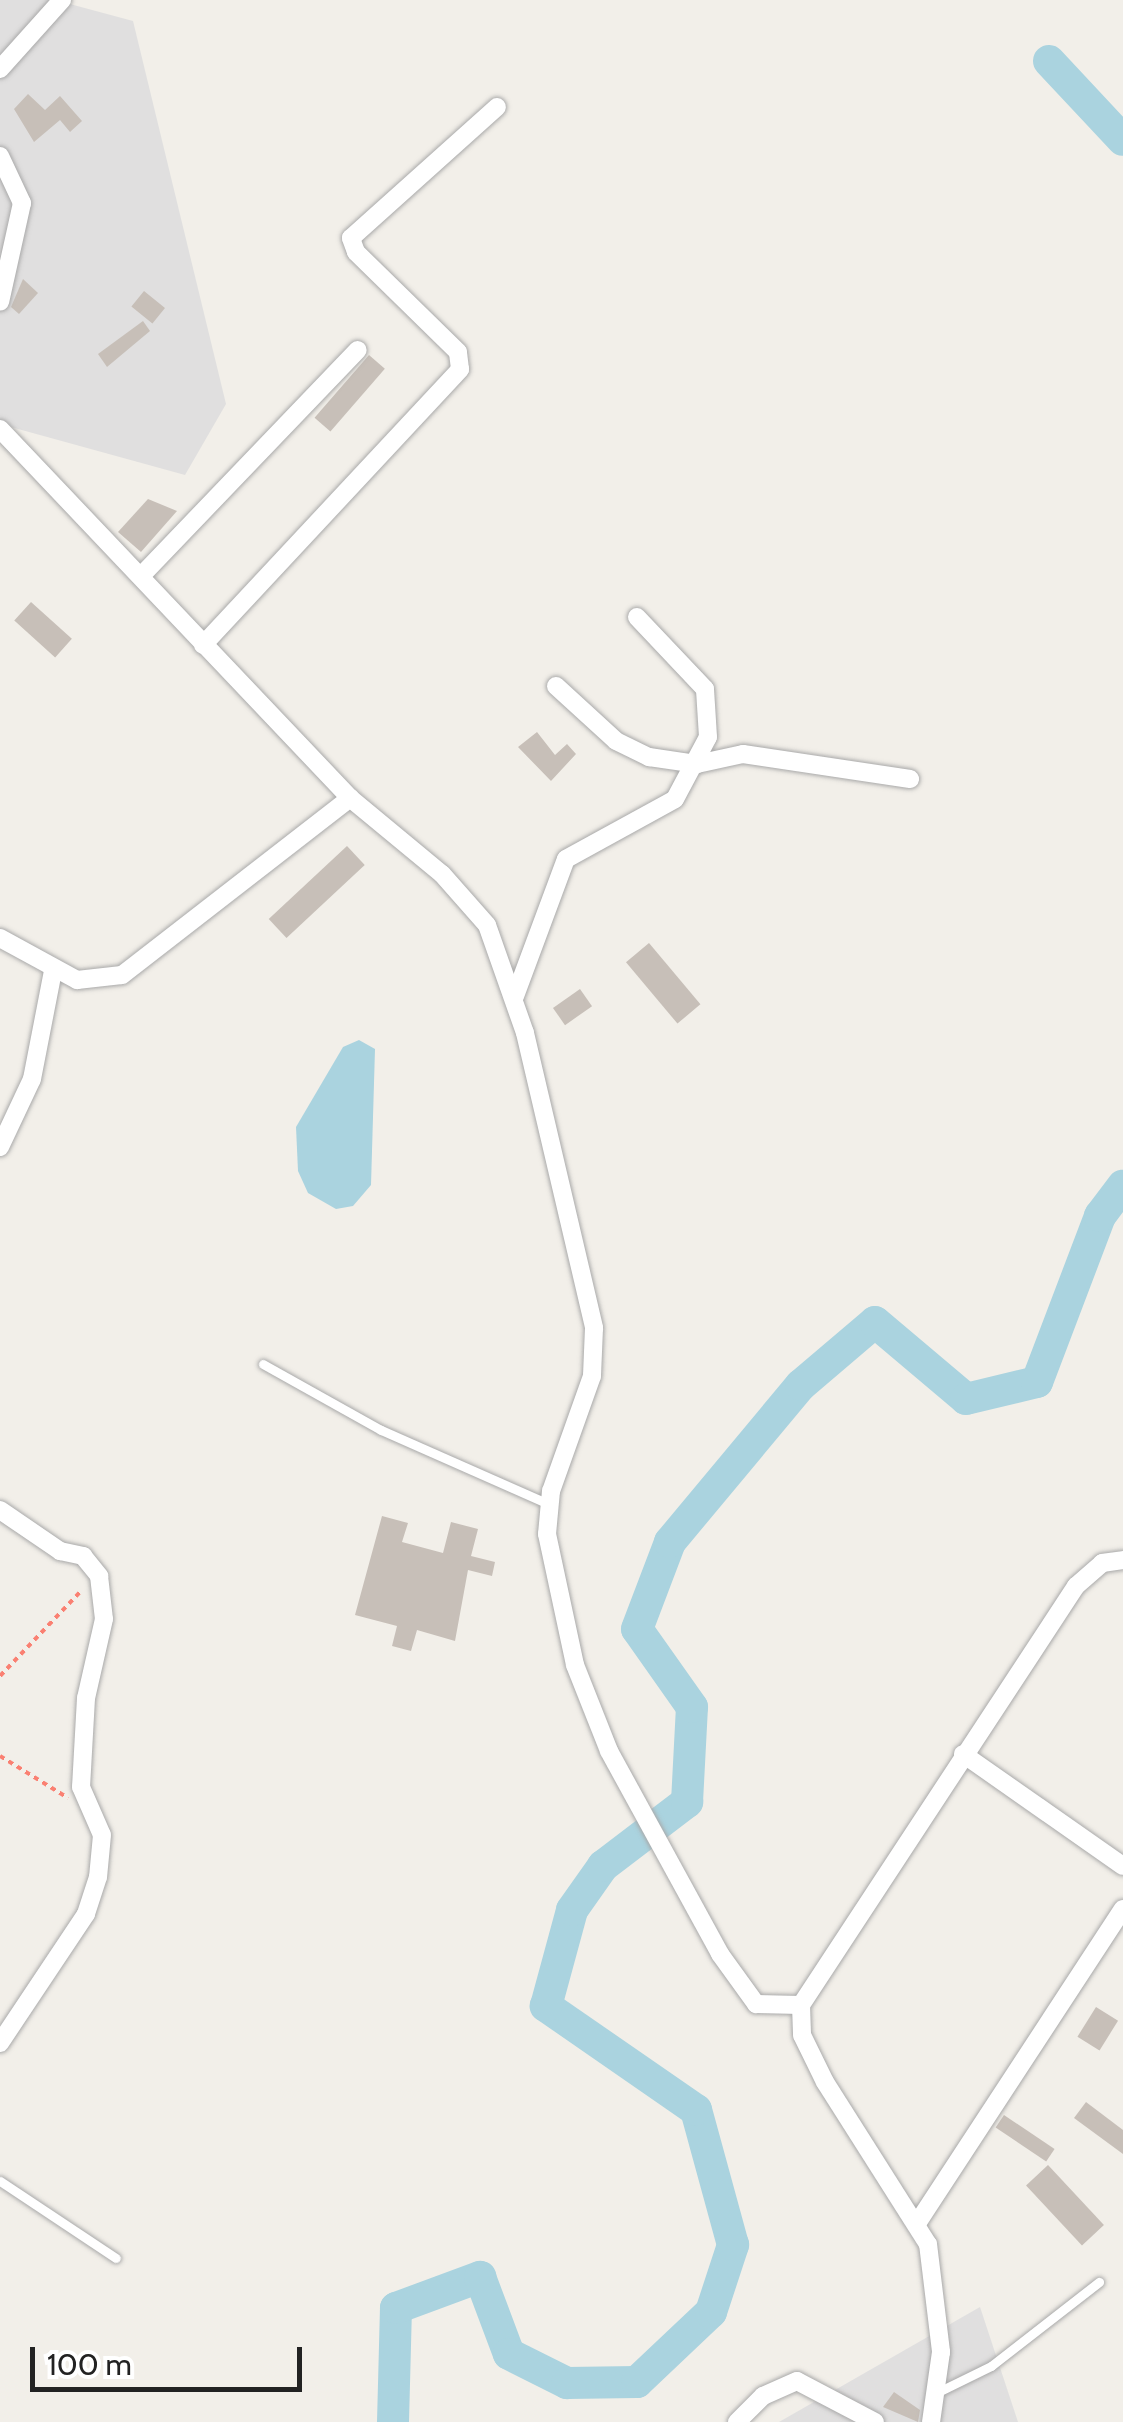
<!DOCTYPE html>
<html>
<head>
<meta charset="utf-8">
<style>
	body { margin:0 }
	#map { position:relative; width:1123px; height:2422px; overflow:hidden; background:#f2efe9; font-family:Cabin,sans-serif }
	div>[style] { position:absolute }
	.residential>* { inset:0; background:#e0dfdf }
	.water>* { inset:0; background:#aad3df }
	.river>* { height:32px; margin:-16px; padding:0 16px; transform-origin:16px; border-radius:16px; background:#aad3df }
	.building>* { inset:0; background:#c7bfb8; transform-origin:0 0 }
	.path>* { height:4px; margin-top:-2px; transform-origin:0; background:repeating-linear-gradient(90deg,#fa8072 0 5px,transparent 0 10px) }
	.roads { filter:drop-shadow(0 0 2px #a9a9a9) drop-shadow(0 0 2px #a9a9a9) }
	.service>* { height:9px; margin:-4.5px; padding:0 4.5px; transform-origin:4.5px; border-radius:4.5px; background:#fff }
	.minor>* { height:18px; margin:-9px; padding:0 9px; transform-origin:9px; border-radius:9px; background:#fff }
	span { translate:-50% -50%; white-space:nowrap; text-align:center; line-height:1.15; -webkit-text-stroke:9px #fff; paint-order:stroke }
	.scale { position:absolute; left:30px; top:2347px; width:272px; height:45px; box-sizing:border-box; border:5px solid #222; border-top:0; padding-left:12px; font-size:30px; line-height:35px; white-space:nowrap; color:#222; -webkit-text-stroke:8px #fff; paint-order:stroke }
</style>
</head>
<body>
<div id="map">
	<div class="residential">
		<i style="clip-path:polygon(0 0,55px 0,133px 21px,226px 404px,185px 475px,0 424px)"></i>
		<i style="clip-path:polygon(980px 2307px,1018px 2422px,779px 2422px)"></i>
	</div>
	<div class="water">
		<i style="clip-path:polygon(359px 1040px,375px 1049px,371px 1185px,353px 1206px,336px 1209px,308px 1193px,298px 1171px,296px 1127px,343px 1047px)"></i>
	</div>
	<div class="river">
		<i style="left:1049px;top:61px;width:108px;rotate:46.9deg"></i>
		<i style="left:393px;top:2422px;width:114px;rotate:-88.5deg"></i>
		<i style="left:396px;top:2308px;width:90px;rotate:-20.3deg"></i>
		<i style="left:480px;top:2277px;width:82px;rotate:69.4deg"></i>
		<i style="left:509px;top:2354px;width:65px;rotate:26.6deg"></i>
		<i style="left:567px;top:2383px;width:70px;rotate:-0.8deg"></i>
		<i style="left:637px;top:2382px;width:102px;rotate:-43.4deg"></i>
		<i style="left:711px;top:2312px;width:71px;rotate:-71.8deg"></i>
		<i style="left:733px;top:2245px;width:140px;rotate:-105.3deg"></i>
		<i style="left:696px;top:2110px;width:183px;rotate:-145.3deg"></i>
		<i style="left:546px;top:2006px;width:99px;rotate:-74.8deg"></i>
		<i style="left:572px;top:1910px;width:54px;rotate:-54.8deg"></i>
		<i style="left:603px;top:1866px;width:106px;rotate:-37.3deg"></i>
		<i style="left:687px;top:1802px;width:95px;rotate:-87deg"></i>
		<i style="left:692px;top:1707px;width:95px;rotate:-125.2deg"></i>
		<i style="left:637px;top:1629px;width:93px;rotate:-69.2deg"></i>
		<i style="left:670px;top:1542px;width:204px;rotate:-50.2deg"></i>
		<i style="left:801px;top:1385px;width:97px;rotate:-40.4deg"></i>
		<i style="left:875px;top:1322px;width:119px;rotate:40.2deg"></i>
		<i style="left:966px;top:1399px;width:73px;rotate:-13.5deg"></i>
		<i style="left:1037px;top:1382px;width:178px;rotate:-69.2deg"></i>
		<i style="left:1100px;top:1216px;width:38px;rotate:-53deg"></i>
	</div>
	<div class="building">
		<i style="clip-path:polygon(28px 94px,45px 110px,60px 96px,82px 121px,70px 132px,60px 120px,34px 142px,14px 109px)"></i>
		<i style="clip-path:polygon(23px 279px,38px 293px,19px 314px,11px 307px)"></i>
		<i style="left:144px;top:291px;width:27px;height:20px;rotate:39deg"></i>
		<i style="clip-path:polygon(143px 321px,150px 331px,107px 367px,98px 354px)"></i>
		<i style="left:369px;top:355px;width:21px;height:83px;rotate:41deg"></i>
		<i style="clip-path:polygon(148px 499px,177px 511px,141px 552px,118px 532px)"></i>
		<i style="left:31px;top:602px;width:55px;height:25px;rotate:42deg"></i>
		<i style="clip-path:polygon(537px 732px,555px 755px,567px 744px,576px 754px,551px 781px,518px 747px)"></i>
		<i style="left:347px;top:846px;width:26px;height:107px;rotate:47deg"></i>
		<i style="left:649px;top:943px;width:80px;height:30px;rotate:50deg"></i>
		<i style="left:580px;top:989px;width:21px;height:33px;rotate:55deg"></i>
		<i style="clip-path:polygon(382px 1516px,408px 1523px,402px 1542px,443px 1553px,451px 1522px,478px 1529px,471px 1556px,495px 1562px,492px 1576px,468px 1570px,455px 1641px,417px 1630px,411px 1651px,392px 1646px,397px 1626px,355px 1615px)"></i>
		<i style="left:1096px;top:2007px;width:26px;height:35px;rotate:32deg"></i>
		<i style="clip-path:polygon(1086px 2102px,1123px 2130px,1123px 2154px,1074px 2118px)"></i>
		<i style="left:1004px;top:2115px;width:61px;height:15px;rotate:34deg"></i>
		<i style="left:1048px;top:2165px;width:82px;height:30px;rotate:47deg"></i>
		<i style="clip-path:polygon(894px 2392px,920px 2410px,918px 2422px,883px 2407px)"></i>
	</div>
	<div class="path">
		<i style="left:0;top:1676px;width:119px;rotate:-46.4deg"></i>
		<i style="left:0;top:1756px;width:80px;rotate:31.7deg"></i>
	</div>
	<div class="roads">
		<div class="service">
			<i style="left:263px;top:1364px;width:135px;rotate:29.2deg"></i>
			<i style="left:381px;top:1430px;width:184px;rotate:23.8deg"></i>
			<i style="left:0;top:2181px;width:139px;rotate:33.6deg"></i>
			<i style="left:938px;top:2392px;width:59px;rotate:-26.1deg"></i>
			<i style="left:991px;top:2366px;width:137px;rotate:-37.9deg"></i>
		</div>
		<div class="minor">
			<i style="left:0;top:69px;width:93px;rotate:-48.1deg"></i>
			<i style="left:0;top:156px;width:52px;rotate:64.9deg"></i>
			<i style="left:22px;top:203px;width:101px;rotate:102.5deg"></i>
			<i style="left:0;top:429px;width:509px;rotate:46.51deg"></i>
			<i style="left:350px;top:798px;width:119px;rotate:39.6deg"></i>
			<i style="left:442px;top:874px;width:68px;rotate:48.6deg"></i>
			<i style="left:487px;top:925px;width:114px;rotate:70.6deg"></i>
			<i style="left:525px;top:1033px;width:303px;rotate:76.8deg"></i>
			<i style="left:594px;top:1328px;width:48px;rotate:92.4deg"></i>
			<i style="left:592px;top:1376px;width:122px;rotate:109.6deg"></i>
			<i style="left:551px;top:1491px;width:43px;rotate:95.3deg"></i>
			<i style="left:547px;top:1534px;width:134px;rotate:77.9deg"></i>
			<i style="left:575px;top:1665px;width:92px;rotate:68.4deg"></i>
			<i style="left:609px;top:1751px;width:231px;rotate:61.3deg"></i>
			<i style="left:720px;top:1954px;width:62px;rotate:54.2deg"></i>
			<i style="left:756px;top:2004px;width:45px;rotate:1.3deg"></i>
			<i style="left:801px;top:2005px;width:30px;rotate:88deg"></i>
			<i style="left:802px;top:2035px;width:52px;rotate:63.9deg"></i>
			<i style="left:825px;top:2082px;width:192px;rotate:57.6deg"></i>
			<i style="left:928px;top:2244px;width:109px;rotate:83.1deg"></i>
			<i style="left:941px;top:2352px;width:71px;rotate:98.1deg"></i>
			<i style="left:141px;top:576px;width:313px;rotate:-46.2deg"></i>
			<i style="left:203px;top:645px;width:377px;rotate:-47deg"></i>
			<i style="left:460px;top:369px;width:17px;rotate:-97deg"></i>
			<i style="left:458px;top:352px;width:143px;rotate:-135.6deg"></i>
			<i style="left:356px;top:252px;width:15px;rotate:-110deg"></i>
			<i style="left:351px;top:238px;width:196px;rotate:-41.9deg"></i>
			<i style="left:556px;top:686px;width:81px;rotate:42.5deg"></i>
			<i style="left:616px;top:741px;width:37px;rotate:26deg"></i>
			<i style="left:649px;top:757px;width:49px;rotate:8.3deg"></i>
			<i style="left:697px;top:764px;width:47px;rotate:-12.3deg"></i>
			<i style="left:743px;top:754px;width:169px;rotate:8.5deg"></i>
			<i style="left:0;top:938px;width:88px;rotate:28.6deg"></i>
			<i style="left:77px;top:980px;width:45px;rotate:-6.3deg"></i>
			<i style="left:122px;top:975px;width:289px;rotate:-37.8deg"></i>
			<i style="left:515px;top:996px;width:146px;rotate:-69.6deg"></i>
			<i style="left:566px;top:859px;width:124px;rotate:-28.8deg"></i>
			<i style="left:675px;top:799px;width:70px;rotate:-62deg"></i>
			<i style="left:708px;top:737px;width:48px;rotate:-93.6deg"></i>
			<i style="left:705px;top:689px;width:99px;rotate:-133.4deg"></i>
			<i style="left:0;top:1147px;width:75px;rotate:-64.8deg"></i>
			<i style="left:32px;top:1079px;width:110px;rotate:-79deg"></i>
			<i style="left:0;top:1510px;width:73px;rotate:34.3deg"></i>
			<i style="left:60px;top:1551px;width:24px;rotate:12deg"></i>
			<i style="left:83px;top:1556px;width:26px;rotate:51deg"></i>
			<i style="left:99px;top:1576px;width:43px;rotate:83.4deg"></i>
			<i style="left:104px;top:1619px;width:81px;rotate:102.8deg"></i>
			<i style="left:86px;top:1698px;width:89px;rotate:93.2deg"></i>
			<i style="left:81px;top:1787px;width:52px;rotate:66.4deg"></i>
			<i style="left:102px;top:1835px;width:42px;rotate:95.4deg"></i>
			<i style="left:98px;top:1877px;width:39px;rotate:108deg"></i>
			<i style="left:86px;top:1914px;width:155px;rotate:123.7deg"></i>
			<i style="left:963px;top:1754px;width:195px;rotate:35deg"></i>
			<i style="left:801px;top:2005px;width:501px;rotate:-56.72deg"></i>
			<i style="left:1076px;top:1586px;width:35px;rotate:-41deg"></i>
			<i style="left:1102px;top:1563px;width:21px;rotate:-8deg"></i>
			<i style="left:918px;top:2222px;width:374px;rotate:-56.8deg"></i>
			<i style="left:737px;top:2422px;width:37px;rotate:-45deg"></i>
			<i style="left:763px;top:2396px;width:37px;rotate:-24deg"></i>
			<i style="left:797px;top:2381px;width:88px;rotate:27.7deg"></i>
		</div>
	</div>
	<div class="scale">100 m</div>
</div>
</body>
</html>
